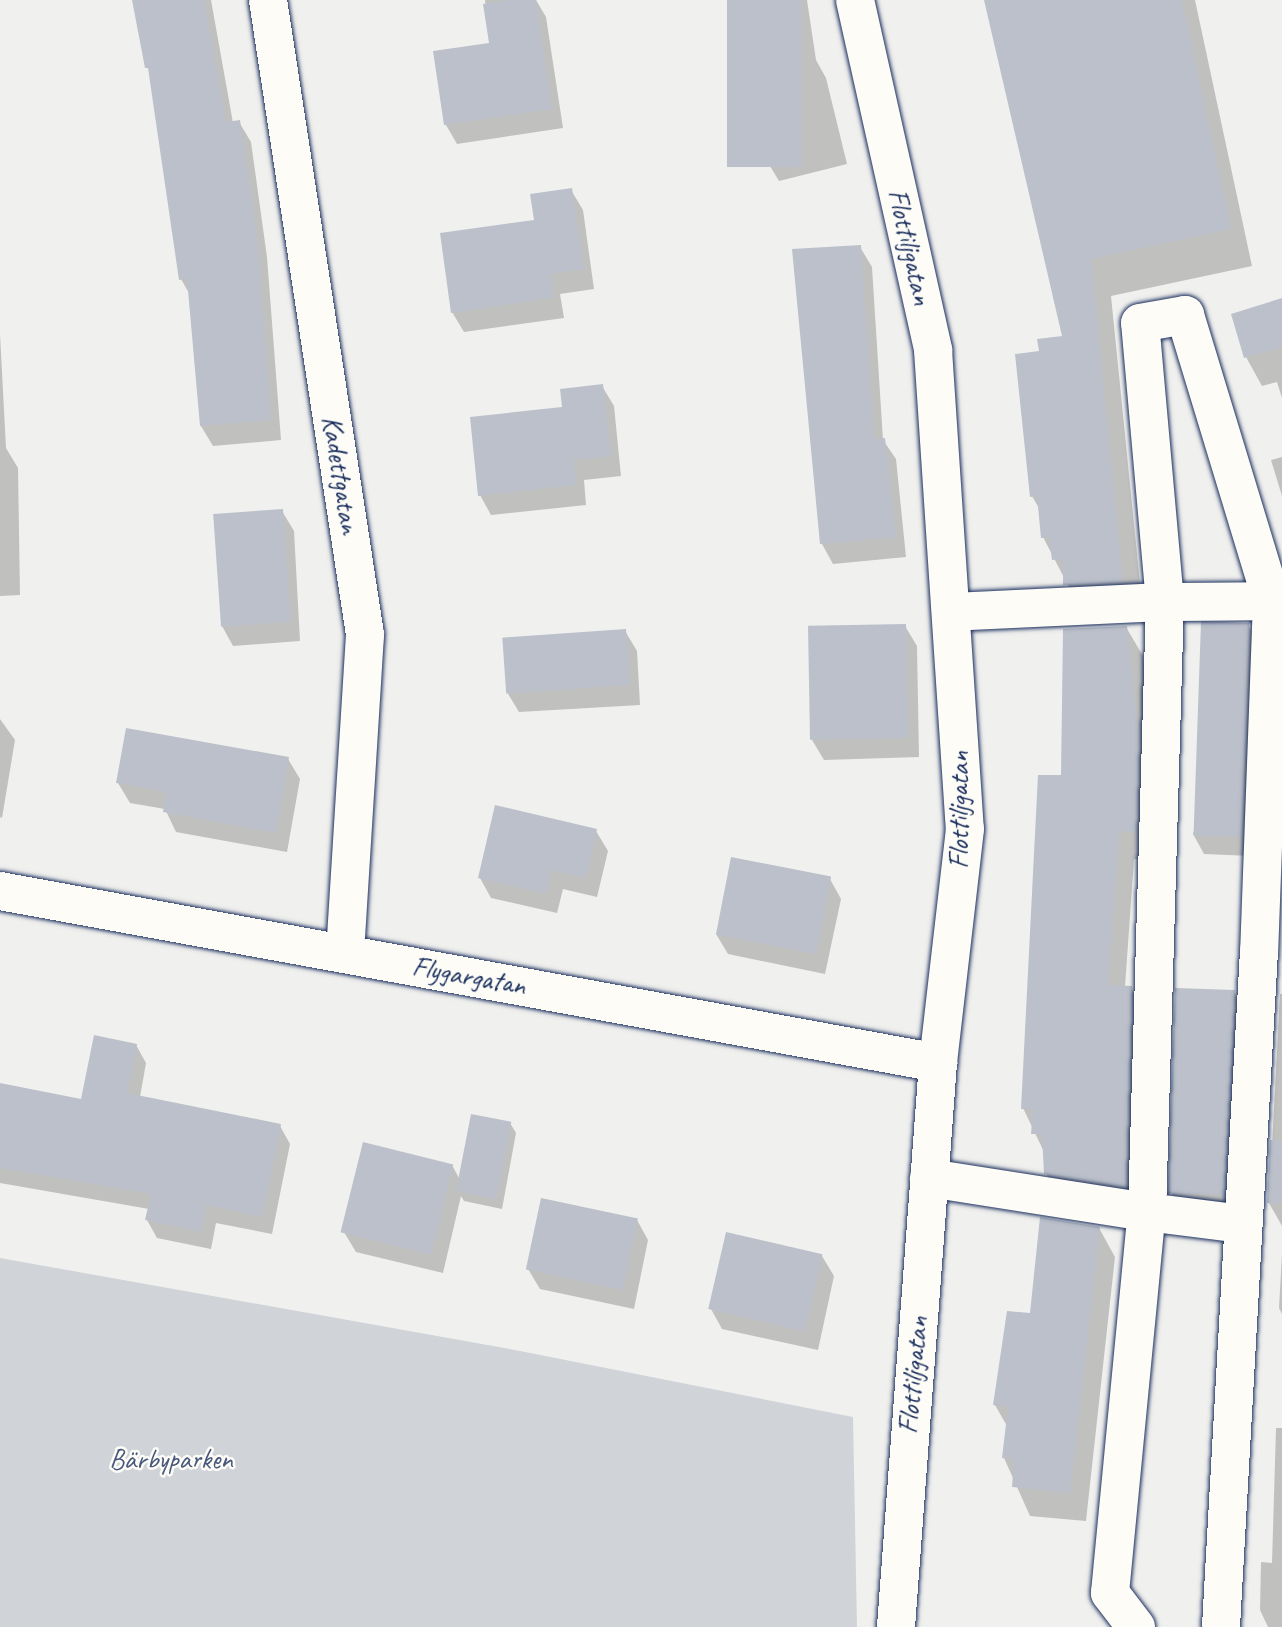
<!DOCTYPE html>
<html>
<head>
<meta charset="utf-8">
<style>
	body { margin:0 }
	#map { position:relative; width:1282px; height:1627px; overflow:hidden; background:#f0f0ee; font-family:Caveat,sans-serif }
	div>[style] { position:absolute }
	.green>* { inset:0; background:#d0d3d8 }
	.shadow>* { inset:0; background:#0003 }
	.building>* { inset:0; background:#bbc0ca; transform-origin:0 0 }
	.roads { filter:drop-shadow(0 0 2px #1b2f5e) drop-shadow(0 0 2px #1b2f5e) }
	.minor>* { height:38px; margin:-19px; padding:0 19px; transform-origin:19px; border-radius:19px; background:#fdfcf7 }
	span { translate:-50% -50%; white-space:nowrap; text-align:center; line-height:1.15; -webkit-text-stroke:5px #fdfcf7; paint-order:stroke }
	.street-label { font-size:28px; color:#1b2f5e }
	.park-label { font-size:28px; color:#48587c }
</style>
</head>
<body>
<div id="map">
	<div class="green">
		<i style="clip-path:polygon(0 1258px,515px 1350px,853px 1417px,857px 1627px,0 1627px)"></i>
	</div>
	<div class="shadow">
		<i style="clip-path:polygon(134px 0,211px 0,233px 123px,239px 122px,251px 142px,267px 257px,281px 440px,213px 446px,201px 426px,190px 295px,181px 279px,151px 76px)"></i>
		<i style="clip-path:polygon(485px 0,536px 0,546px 17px,563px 128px,457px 144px,446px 125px,491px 44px)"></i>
		<i style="clip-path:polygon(730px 0,807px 0,816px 60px,826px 78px,847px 164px,779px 181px,767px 161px)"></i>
		<i style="clip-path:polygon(985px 0,1195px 0,1252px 266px,1111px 296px,1143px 613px,1087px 622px,1043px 537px,1040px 510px,1032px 496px,1041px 352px,1064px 337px)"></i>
		<i style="clip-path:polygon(571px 190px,583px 210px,594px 289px,560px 294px,564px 318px,464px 332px,452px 312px,536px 221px)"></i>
		<i style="clip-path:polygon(860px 247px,872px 267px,883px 440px,896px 459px,906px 557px,833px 564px,822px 544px,794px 251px)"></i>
		<i style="clip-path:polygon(1282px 300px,1282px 398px,1277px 382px,1262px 386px,1246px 357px)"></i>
		<i style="clip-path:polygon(0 334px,6px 448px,18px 468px,20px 595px,0 596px)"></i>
		<i style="clip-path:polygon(602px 386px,614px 406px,621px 476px,584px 480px,586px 505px,491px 515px,480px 495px,564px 409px)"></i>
		<i style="clip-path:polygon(1282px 457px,1282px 496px,1271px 460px)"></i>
		<i style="clip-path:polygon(282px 511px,294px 531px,300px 641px,233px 646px,222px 626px)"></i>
		<i style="clip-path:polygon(1248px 625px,1260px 645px,1252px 856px,1204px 854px,1193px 834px)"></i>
		<i style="clip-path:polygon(905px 626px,917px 646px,919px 757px,824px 760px,812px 740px)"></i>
		<i style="clip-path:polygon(1126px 627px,1143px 656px,1155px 772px,1152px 860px,1134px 859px,1125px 987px,1131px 988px,1147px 1016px,1142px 1215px,1062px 1202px,1046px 1173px,1045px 1154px,1023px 1108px,1062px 777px)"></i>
		<i style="clip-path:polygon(625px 631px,637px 651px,640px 705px,519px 712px,507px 692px)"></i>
		<i style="clip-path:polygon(0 719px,15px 740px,2px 818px,0 817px)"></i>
		<i style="clip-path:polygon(288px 759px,300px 779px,287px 852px,176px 832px,165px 809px,130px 803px,118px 783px)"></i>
		<i style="clip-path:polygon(596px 831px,608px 851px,597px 897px,563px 889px,557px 913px,491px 898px,480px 878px)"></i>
		<i style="clip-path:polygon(830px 879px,841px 899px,825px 974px,728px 954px,716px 934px)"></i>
		<i style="clip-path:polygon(1234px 992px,1245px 1012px,1234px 1219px,1183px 1212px,1171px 1192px)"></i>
		<i style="clip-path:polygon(1280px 994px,1282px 994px,1282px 1226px,1269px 1203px)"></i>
		<i style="clip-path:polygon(136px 1045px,146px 1063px,140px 1097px,280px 1126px,290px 1144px,272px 1234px,216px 1223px,211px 1249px,157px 1238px,147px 1220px,149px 1209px,0 1183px,0 1085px,83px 1101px)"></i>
		<i style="clip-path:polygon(510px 1123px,516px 1133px,502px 1209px,464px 1201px,461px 1196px,443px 1273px,356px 1252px,344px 1232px,452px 1165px,460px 1180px)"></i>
		<i style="clip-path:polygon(637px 1220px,648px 1240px,634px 1309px,540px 1289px,528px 1269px)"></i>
		<i style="clip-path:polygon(1099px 1228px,1115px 1257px,1086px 1521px,1030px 1516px,1004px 1458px,1007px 1426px,995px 1405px,1032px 1315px)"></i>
		<i style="clip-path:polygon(1282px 1254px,1282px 1314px,1279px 1308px)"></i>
		<i style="clip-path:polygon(822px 1256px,834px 1276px,818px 1350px,722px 1329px,711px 1309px)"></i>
		<i style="clip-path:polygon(1276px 1428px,1282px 1428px,1282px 1627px,1268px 1627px,1260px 1610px,1261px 1562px,1272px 1563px)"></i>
	</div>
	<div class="building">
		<i style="clip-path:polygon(132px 0,204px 0,226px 122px,240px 120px,257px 235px,271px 420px,200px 426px,187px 279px,179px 280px,148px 68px,145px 68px)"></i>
		<i style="clip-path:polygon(507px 0,536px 0,552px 109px,444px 125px,433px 51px,489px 43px,483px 4px)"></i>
		<i style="left:727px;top:0;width:75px;height:167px"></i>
		<i style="clip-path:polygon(984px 0,1182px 0,1231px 229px,1091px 259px,1123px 582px,1063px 585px,1063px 559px,1052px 560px,1049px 537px,1041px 538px,1037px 496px,1030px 497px,1015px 354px,1039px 351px,1037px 339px,1062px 336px)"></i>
		<i style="clip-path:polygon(572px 188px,584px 269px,550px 274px,553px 298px,451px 313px,440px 233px,534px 220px,530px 194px)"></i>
		<i style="clip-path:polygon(861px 245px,874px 439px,885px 438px,896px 537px,820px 544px,792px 249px)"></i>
		<i style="clip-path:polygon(1282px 298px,1282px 347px,1244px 358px,1231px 314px)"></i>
		<i style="clip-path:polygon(603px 384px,611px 456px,574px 460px,576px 485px,478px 496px,470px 417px,562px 407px,560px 389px)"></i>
		<i style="left:283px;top:509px;width:113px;height:70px;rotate:86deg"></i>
		<i style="left:1249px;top:623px;width:214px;height:48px;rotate:92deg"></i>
		<i style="left:906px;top:624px;width:114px;height:98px;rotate:89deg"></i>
		<i style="clip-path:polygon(1127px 626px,1139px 742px,1136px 832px,1119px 831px,1108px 985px,1132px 986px,1126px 1187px,1044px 1174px,1042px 1134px,1031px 1134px,1033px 1109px,1021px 1109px,1038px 775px,1061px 775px,1063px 629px)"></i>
		<i style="left:626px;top:629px;width:56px;height:124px;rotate:86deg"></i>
		<i style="clip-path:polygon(126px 728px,289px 757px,276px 833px,163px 812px,166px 792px,116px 783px)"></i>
		<i style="clip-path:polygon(495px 805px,597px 829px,586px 878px,552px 870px,546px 894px,478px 878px)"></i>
		<i style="left:731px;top:857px;width:102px;height:79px;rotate:11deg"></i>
		<i style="left:1175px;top:988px;width:60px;height:205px;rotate:2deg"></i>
		<i style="clip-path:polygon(94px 1035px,137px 1044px,127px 1093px,281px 1124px,262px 1217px,206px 1205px,201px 1232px,145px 1220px,151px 1194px,0 1168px,0 1083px,81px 1099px)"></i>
		<i style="left:471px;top:1114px;width:41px;height:79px;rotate:11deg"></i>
		<i style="clip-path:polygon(1270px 1140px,1282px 1140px,1282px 1204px,1267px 1203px)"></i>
		<i style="left:363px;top:1142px;width:93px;height:93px;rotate:14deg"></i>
		<i style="left:541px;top:1198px;width:99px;height:73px;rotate:12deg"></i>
		<i style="clip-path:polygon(1040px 1217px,1100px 1227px,1070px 1493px,1012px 1487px,1014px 1459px,1002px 1458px,1008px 1407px,993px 1405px,1007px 1311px,1030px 1313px)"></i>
		<i style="left:726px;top:1232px;width:99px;height:79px;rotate:13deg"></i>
	</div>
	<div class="roads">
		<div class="minor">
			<i style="left:268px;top:0;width:642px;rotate:81.31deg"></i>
			<i style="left:365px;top:635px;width:319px;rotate:93.6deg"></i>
			<i style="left:855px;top:0;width:359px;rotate:77.4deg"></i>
			<i style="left:933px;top:350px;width:480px;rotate:86.2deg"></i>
			<i style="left:965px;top:829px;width:236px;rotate:96.6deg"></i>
			<i style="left:938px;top:1063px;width:566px;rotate:94.26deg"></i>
			<i style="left:951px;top:612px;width:214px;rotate:-2.7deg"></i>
			<i style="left:1165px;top:602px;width:280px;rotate:-95.1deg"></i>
			<i style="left:1140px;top:323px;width:46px;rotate:-10.1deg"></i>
			<i style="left:1185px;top:315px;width:299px;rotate:73.1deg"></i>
			<i style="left:1272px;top:601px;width:350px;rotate:92.1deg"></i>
			<i style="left:1259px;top:951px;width:677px;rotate:93.22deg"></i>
			<i style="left:0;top:891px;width:954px;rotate:10.39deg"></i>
			<i style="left:929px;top:1178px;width:221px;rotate:8.9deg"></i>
			<i style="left:1147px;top:1212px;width:610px;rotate:-88.31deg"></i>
			<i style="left:1165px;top:602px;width:107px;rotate:-0.5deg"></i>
			<i style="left:1136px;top:1627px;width:43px;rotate:-127.4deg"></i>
			<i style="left:1110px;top:1593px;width:383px;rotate:-84.5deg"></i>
			<i style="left:1147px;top:1212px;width:96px;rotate:7.2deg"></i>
		</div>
	</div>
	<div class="street-label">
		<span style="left:910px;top:247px;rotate:77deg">Flottiljgatan</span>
		<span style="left:341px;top:475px;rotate:81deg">Kadettgatan</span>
		<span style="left:959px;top:810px;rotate:-90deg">Flottiljgatan</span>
		<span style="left:469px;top:976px;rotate:10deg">Flygargatan</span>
		<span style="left:913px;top:1375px;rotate:-85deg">Flottiljgatan</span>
	</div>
	<div class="park-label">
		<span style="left:171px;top:1459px">Bärbyparken</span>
	</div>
</div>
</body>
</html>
